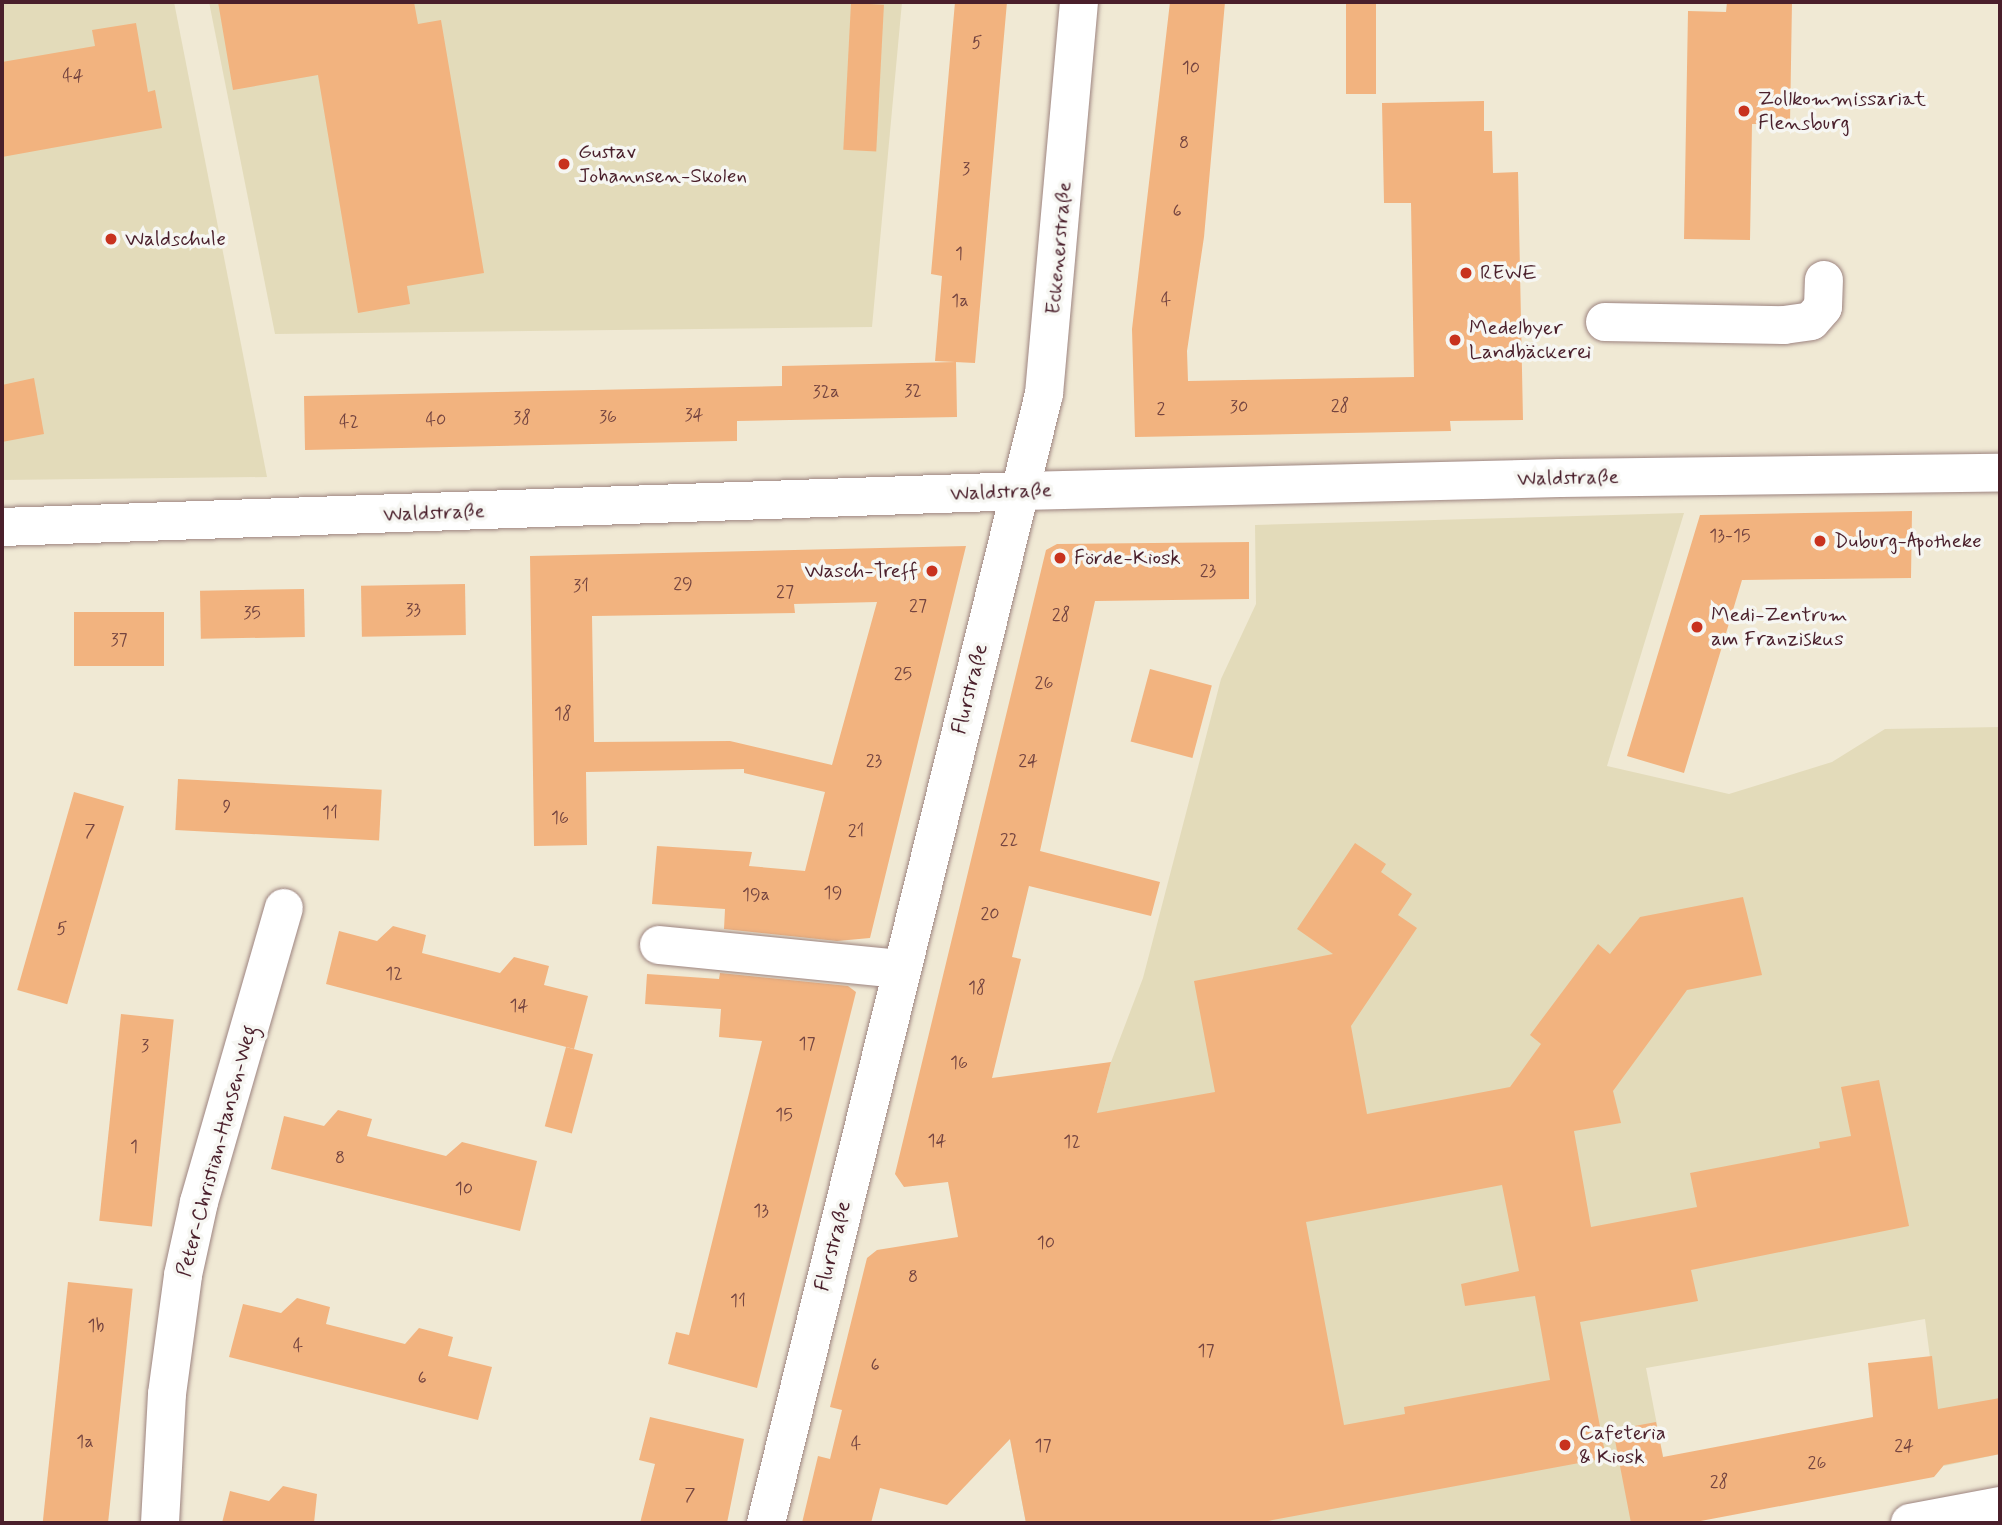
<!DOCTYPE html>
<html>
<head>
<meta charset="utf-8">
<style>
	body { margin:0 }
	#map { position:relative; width:2002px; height:1525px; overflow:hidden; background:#f0e9d4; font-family:Mynerve,sans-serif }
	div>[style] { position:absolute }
	.built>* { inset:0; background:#e3dbba }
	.building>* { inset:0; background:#f2b37f; transform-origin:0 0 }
	.roads { filter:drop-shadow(0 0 2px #9d8480) drop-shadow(0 0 2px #9d8480) }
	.minor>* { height:38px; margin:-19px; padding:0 19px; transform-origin:19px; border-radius:19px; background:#fff }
	.major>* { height:38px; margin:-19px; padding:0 19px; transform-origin:19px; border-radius:19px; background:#fff }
	.dots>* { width:19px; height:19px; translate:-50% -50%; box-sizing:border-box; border:4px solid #f6f6f2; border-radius:50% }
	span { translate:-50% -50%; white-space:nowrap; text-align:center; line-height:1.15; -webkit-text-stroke:7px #f6f6f2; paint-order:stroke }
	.number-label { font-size:18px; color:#744440 }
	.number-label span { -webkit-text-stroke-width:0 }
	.poi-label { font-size:21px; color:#4a1f2b }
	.left { translate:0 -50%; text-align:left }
	.right { translate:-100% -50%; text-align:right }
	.street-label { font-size:21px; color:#4a1f2b }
	.frame { position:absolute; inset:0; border:4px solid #4a1f2b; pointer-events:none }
</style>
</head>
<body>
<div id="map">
	<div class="built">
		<i style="clip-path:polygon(2px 2px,174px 2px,267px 477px,2px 480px)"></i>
		<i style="clip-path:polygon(209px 2px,902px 2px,872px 327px,275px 334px)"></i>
		<i style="clip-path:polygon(1684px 513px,1607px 766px,1729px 794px,1832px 762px,1885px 729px,2000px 727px,2000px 1454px,1944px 1466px,1925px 1319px,1646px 1368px,1676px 1523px,1026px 1523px,1009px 1434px,1111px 1062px,1143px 978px,1221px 679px,1256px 604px,1255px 525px)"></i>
	</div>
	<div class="building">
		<i style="clip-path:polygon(218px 2px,414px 2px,418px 24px,441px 20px,484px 273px,407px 286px,410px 304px,358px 313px,318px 75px,233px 90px)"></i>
		<i style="clip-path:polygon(955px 2px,1007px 2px,975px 363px,935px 361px,942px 276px,931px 274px)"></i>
		<i style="clip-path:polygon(1170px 2px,1225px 2px,1204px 237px,1187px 351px,1188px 381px,1414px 377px,1411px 203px,1384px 203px,1382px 103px,1484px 101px,1484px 131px,1492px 131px,1493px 173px,1518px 172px,1523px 420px,1450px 421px,1451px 431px,1135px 437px,1132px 329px)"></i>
		<i style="left:1346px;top:2px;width:30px;height:92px"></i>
		<i style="clip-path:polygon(1727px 2px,1792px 2px,1790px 124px,1752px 124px,1750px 240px,1684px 239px,1688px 11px,1726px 12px)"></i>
		<i style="left:851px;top:3px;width:33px;height:147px;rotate:3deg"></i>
		<i style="clip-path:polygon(136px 23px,148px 92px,155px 90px,162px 128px,2px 157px,2px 62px,95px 46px,92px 30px)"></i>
		<i style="clip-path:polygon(956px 362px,957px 417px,737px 421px,737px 441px,305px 450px,304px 396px,782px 386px,782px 366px)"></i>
		<i style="clip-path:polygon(34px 378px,44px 434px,2px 442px,2px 385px)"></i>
		<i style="clip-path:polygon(1912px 511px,1911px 578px,1742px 580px,1684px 773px,1627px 756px,1700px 515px)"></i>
		<i style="clip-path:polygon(evenodd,1249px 542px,1249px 599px,1095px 601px,1040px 851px,1160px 882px,1151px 916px,1029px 886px,1012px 957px,1021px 959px,992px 1078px,1111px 1062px,1097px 1113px,1215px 1092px,1194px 981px,1333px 954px,1297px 929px,1355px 843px,1386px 864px,1381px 872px,1412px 894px,1398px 915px,1417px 928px,1351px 1026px,1367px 1114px,1510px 1087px,1541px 1044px,1530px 1035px,1598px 944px,1610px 954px,1640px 917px,1743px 897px,1762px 975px,1687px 990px,1613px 1091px,1621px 1123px,1574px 1131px,1591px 1227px,1697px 1207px,1690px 1173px,1820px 1148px,1819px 1142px,1851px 1136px,1841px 1087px,1879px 1080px,1909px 1226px,1691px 1270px,1698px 1301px,1580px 1322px,1606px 1458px,1257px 1523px,1026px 1523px,1010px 1439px,947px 1505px,880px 1488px,871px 1523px,802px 1523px,818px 1456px,830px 1459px,842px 1410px,830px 1407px,867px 1258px,877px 1250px,958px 1237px,948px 1182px,904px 1187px,895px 1174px,1046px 550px,1057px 544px,1249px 542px,1502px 1185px,1519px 1271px,1461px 1284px,1465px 1306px,1535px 1296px,1550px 1380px,1404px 1407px,1405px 1414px,1344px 1425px,1306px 1222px,1502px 1185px)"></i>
		<i style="clip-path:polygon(evenodd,966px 546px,870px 938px,837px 941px,724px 929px,725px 909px,652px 904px,657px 846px,752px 852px,749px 866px,805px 871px,825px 792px,744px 773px,744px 769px,586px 772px,587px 845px,534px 846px,530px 556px,966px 546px,877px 602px,832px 765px,730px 741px,594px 742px,592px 616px,795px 613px,794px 604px,877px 602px)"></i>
		<i style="left:465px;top:584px;width:51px;height:104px;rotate:89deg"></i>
		<i style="left:304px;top:589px;width:48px;height:104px;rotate:89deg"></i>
		<i style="left:164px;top:612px;width:54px;height:90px;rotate:90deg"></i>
		<i style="left:1150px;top:669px;width:64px;height:75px;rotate:15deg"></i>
		<i style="left:178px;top:779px;width:204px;height:51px;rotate:3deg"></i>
		<i style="left:74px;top:792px;width:52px;height:206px;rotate:16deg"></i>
		<i style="clip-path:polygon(393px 926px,426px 935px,422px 953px,500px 973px,514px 957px,549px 966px,544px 985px,588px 996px,574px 1049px,326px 984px,339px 931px,377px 941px)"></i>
		<i style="clip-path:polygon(720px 973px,848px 986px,856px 992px,757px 1388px,668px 1364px,676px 1332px,689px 1335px,762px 1041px,719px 1037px,721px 1009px,645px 1004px,647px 974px,719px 979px)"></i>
		<i style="left:121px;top:1014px;width:53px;height:208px;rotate:6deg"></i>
		<i style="left:566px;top:1047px;width:28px;height:82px;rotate:15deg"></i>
		<i style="clip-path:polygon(338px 1110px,372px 1119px,367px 1136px,446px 1156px,462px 1142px,537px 1161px,520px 1231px,271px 1169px,284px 1116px,324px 1126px)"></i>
		<i style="left:68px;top:1282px;width:65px;height:242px;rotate:6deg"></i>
		<i style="clip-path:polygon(297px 1298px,330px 1307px,326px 1324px,405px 1344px,419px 1328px,453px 1337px,448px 1356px,492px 1367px,478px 1420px,229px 1357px,243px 1304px,281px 1313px)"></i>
		<i style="clip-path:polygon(1932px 1356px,1938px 1409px,2000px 1398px,2000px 1454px,1944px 1465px,1934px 1477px,1690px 1523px,1631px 1523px,1613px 1430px,1656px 1422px,1663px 1457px,1873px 1417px,1868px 1363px)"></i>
		<i style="clip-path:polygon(650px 1417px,744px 1439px,727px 1523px,640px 1523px,655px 1464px,639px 1460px)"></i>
		<i style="clip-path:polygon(283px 1486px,317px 1494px,314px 1523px,222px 1523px,230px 1491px,269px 1501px)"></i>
	</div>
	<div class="roads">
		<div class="minor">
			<i style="left:1605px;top:322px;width:179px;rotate:1deg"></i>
			<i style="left:1784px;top:325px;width:27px;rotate:-8deg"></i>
			<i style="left:1811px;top:321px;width:18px;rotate:-49deg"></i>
			<i style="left:1823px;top:307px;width:27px;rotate:-88deg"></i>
			<i style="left:659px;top:945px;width:243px;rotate:5.7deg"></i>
			<i style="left:160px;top:1523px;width:129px;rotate:-86.9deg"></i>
			<i style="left:167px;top:1394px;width:120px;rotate:-82.3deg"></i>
			<i style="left:183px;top:1275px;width:75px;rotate:-77.6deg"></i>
			<i style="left:199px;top:1202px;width:306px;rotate:-73.9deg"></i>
			<i style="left:766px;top:1523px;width:1163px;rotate:-76.17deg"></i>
			<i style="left:1044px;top:394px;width:394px;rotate:-84.9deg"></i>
			<i style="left:1910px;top:1523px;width:92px;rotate:-10.7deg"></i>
		</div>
		<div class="major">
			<i style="left:2px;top:527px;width:1021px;rotate:-2.02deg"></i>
			<i style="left:1022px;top:491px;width:538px;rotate:-1.38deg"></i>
			<i style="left:1560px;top:478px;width:440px;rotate:-0.7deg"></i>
		</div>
	</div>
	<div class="dots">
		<i style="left:1744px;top:111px;background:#c8321e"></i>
		<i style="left:564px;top:164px;background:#c8321e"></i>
		<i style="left:111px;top:239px;background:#c8321e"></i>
		<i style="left:1466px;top:273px;background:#c8321e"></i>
		<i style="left:1455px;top:340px;background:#c8321e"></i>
		<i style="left:1820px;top:541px;background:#c8321e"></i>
		<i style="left:1060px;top:558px;background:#c8321e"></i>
		<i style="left:932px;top:571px;background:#c8321e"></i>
		<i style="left:1697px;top:627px;background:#c8321e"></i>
		<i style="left:1565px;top:1445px;background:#c8321e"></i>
	</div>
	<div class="number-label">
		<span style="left:977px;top:43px">5</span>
		<span style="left:1191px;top:68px">10</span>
		<span style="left:73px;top:76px">44</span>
		<span style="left:1184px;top:143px">8</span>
		<span style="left:966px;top:169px">3</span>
		<span style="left:1177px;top:211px">6</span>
		<span style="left:959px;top:254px">1</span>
		<span style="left:1166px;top:300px">4</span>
		<span style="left:960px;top:301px">1a</span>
		<span style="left:913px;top:391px">32</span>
		<span style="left:826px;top:392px">32a</span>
		<span style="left:1340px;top:406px">28</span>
		<span style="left:1239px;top:407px">30</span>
		<span style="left:1161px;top:409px">2</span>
		<span style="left:694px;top:415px">34</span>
		<span style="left:608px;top:417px">36</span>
		<span style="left:522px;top:418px">38</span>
		<span style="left:436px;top:420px">40</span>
		<span style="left:349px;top:422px">42</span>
		<span style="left:1730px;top:536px">13-15</span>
		<span style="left:1208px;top:571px">23</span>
		<span style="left:683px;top:584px">29</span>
		<span style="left:581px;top:586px">31</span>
		<span style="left:785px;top:592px">27</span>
		<span style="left:918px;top:606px">27</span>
		<span style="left:413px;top:610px">33</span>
		<span style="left:252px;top:613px">35</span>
		<span style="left:1061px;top:615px">28</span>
		<span style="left:119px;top:640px">37</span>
		<span style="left:903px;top:674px">25</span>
		<span style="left:1044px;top:683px">26</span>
		<span style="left:563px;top:714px">18</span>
		<span style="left:874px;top:761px">23</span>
		<span style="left:1028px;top:761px">24</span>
		<span style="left:227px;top:807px">9</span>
		<span style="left:330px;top:813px">11</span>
		<span style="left:560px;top:818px">16</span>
		<span style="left:90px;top:831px">7</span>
		<span style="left:856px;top:831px">21</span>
		<span style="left:1009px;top:840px">22</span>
		<span style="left:833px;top:893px">19</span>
		<span style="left:756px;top:895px">19a</span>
		<span style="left:990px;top:914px">20</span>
		<span style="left:62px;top:929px">5</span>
		<span style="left:394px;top:974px">12</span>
		<span style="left:977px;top:988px">18</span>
		<span style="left:519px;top:1006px">14</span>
		<span style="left:807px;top:1044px">17</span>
		<span style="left:145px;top:1046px">3</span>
		<span style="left:959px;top:1063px">16</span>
		<span style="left:784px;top:1115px">15</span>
		<span style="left:937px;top:1141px">14</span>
		<span style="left:1072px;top:1142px">12</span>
		<span style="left:134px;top:1147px">1</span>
		<span style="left:340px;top:1158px">8</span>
		<span style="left:464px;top:1189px">10</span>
		<span style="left:761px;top:1211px">13</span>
		<span style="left:1046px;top:1243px">10</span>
		<span style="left:913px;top:1277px">8</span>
		<span style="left:738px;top:1301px">11</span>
		<span style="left:96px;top:1326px">1b</span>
		<span style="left:298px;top:1346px">4</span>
		<span style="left:1206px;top:1351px">17</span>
		<span style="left:875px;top:1365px">6</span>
		<span style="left:422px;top:1378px">6</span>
		<span style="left:85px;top:1442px">1a</span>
		<span style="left:856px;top:1444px">4</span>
		<span style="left:1043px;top:1446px">17</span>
		<span style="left:1904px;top:1446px">24</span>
		<span style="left:1817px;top:1463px">26</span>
		<span style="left:1719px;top:1482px">28</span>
		<span style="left:690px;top:1495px">7</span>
	</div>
	<div class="poi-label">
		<span class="left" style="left:1758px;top:111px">Zollkommissariat<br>Flensburg</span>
		<span class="left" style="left:578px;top:164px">Gustav<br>Johannsen-Skolen</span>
		<span class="left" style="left:125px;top:239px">Waldschule</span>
		<span class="left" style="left:1480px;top:273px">REWE</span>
		<span class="left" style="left:1469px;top:340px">Medelbyer<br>Landbäckerei</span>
		<span class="left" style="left:1834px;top:541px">Duburg-Apotheke</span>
		<span class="left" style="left:1074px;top:558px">Förde-Kiosk</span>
		<span class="right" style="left:918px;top:571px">Wasch-Treff</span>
		<span class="left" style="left:1711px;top:627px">Medi-Zentrum<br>am Franziskus</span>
		<span class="left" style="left:1579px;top:1445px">Cafeteria<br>&amp; Kiosk</span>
	</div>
	<div class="street-label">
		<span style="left:1059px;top:248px;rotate:-85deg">Eckenerstraße</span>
		<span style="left:1568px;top:478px;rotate:-1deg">Waldstraße</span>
		<span style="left:1001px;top:492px;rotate:-2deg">Waldstraße</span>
		<span style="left:434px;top:513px;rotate:-2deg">Waldstraße</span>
		<span style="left:970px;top:689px;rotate:-76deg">Flurstraße</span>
		<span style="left:217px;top:1151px;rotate:-75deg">Peter-Christian-Hansen-Weg</span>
		<span style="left:833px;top:1246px;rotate:-76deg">Flurstraße</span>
	</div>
	<div class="frame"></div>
</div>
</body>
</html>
